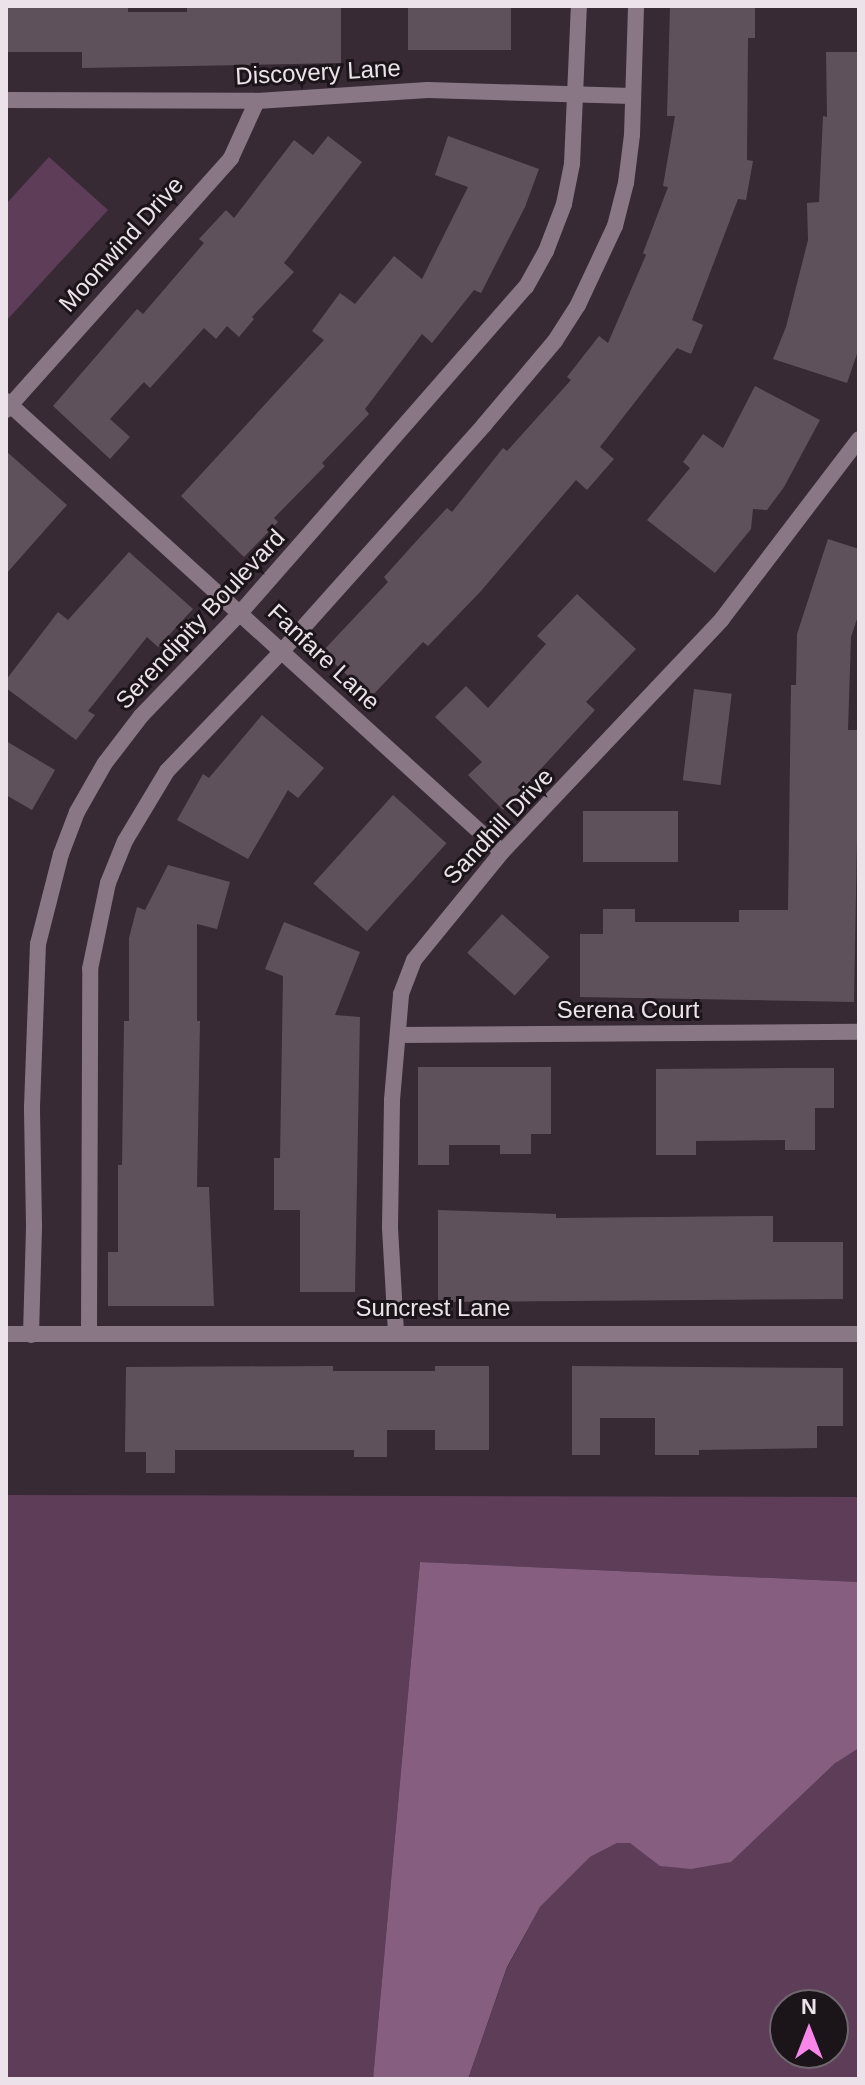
<!DOCTYPE html>
<html>
<head>
<meta charset="utf-8">
<style>
	body { margin:0 }
	#map { position:relative; width:865px; height:2085px; overflow:hidden; background:#372a35; font-family:Arial,sans-serif }
	div>[style] { position:absolute }
	.green>* { inset:0; background:#5e3d59 }
	.water>* { inset:0; background:#865e7f }
	.building>* { inset:0; background:#5f515c; transform-origin:0 0 }
	.minor>* { height:16px; margin:-8px; padding:0 8px; transform-origin:8px; border-radius:8px; background:#897786 }
	span { translate:-50% -50%; white-space:nowrap; text-align:center; line-height:1.15; -webkit-text-stroke:6px #1b151a; paint-order:stroke }
	.street-label { font-size:24px; color:#ece3ea }
	.frame { position:absolute; inset:0; border:8px solid #ece3ea; pointer-events:none }
	.north { position:absolute; left:769px; top:1989px; width:80px; height:80px; box-sizing:border-box; background:#1b151a; border:2px solid #6f676d; border-radius:50%; rotate:0deg; font-size:22px; font-weight:700; line-height:32px; text-align:center; color:#ece3ea }
	.north::after { content:''; display:block; margin:auto; width:28px; height:36px; background:#f987e9; clip-path:polygon(50% 0,100% 100%,50% 72%,0 100%) }
</style>
</head>
<body>
<div id="map">
	<div class="green">
		<i style="clip-path:polygon(49px 157px,108px 210px,6px 321px,6px 204px)"></i>
		<i style="clip-path:polygon(6px 1495px,859px 1497px,859px 1582px,420px 1562px,373px 2079px,6px 2079px)"></i>
		<i style="clip-path:polygon(evenodd,859px 1748px,859px 2079px,468px 2079px,507px 1968px,540px 1907px,590px 1857px,617px 1843px,630px 1843px,640px 1849px,834px 1764px,859px 1748px,785px 2005px,833px 2005px,833px 2053px,785px 2053px,785px 2005px)"></i>
	</div>
	<div class="water">
		<i style="clip-path:polygon(420px 1562px,859px 1582px,859px 1748px,834px 1764px,731px 1862px,691px 1869px,660px 1866px,630px 1843px,617px 1843px,590px 1857px,540px 1907px,507px 1967px,468px 2079px,373px 2079px)"></i>
	</div>
	<div class="building">
		<i style="clip-path:polygon(8px 6px,128px 6px,128px 12px,187px 12px,187px 6px,341px 6px,341px 63px,82px 68px,82px 52px,8px 52px)"></i>
		<i style="left:408px;top:6px;width:103px;height:44px"></i>
		<i style="clip-path:polygon(670px 6px,755px 6px,755px 38px,748px 38px,747px 160px,753px 161px,746px 200px,738px 199px,692px 320px,703px 325px,691px 354px,677px 348px,600px 447px,614px 459px,587px 490px,576px 480px,481px 591px,428px 646px,423px 642px,371px 697px,322px 652px,388px 582px,384px 577px,421px 536px,447px 508px,452px 512px,503px 448px,507px 451px,571px 380px,567px 377px,599px 336px,608px 343px,646px 255px,643px 253px,668px 187px,663px 186px,675px 116px,667px 116px)"></i>
		<i style="clip-path:polygon(826px 52px,859px 52px,859px 348px,847px 383px,773px 359px,786px 327px,808px 240px,807px 203px,819px 202px,823px 116px,827px 117px)"></i>
		<i style="clip-path:polygon(328px 136px,362px 162px,284px 263px,294px 272px,252px 317px,254px 319px,239px 337px,227px 326px,216px 339px,204px 328px,150px 388px,144px 382px,110px 419px,130px 437px,110px 459px,53px 406px,137px 309px,143px 314px,204px 243px,199px 239px,226px 210px,234px 218px,294px 140px,313px 155px)"></i>
		<i style="clip-path:polygon(448px 136px,539px 169px,525px 207px,481px 293px,474px 290px,432px 343px,422px 334px,365px 409px,369px 414px,322px 463px,325px 466px,274px 518px,278px 522px,244px 557px,181px 496px,324px 340px,312px 331px,340px 293px,355px 304px,394px 256px,422px 279px,468px 187px,435px 175px)"></i>
		<i style="clip-path:polygon(755px 386px,820px 420px,784px 487px,767px 510px,753px 509px,751px 529px,715px 573px,647px 520px,690px 468px,683px 462px,703px 434px,723px 448px)"></i>
		<i style="clip-path:polygon(6px 451px,67px 505px,6px 574px)"></i>
		<i style="clip-path:polygon(828px 539px,859px 549px,859px 613px,851px 637px,848px 730px,859px 730px,854px 1002px,580px 997px,580px 934px,603px 934px,603px 909px,635px 909px,635px 922px,739px 922px,739px 910px,788px 910px,791px 685px,796px 685px,797px 634px)"></i>
		<i style="clip-path:polygon(129px 552px,193px 609px,158px 647px,147px 637px,88px 711px,95px 715px,76px 740px,6px 688px,6px 680px,58px 612px,68px 620px)"></i>
		<i style="clip-path:polygon(577px 594px,636px 649px,586px 702px,595px 710px,503px 810px,468px 775px,482px 762px,435px 717px,466px 686px,488px 708px,546px 644px,537px 636px)"></i>
		<i style="left:694px;top:689px;width:38px;height:92px;rotate:7deg"></i>
		<i style="clip-path:polygon(262px 715px,324px 768px,298px 798px,288px 790px,248px 859px,177px 820px,203px 774px,209px 778px)"></i>
		<i style="clip-path:polygon(6px 741px,55px 770px,32px 810px,6px 795px)"></i>
		<i style="left:393px;top:795px;width:72px;height:119px;rotate:42deg"></i>
		<i style="left:583px;top:811px;width:95px;height:51px"></i>
		<i style="clip-path:polygon(168px 865px,230px 882px,217px 929px,197px 924px,197px 1021px,200px 1021px,197px 1187px,209px 1187px,214px 1306px,108px 1306px,108px 1252px,118px 1252px,118px 1165px,122px 1165px,124px 1021px,129px 1021px,129px 938px,137px 907px,145px 910px)"></i>
		<i style="left:502px;top:914px;width:64px;height:52px;rotate:42deg"></i>
		<i style="clip-path:polygon(284px 922px,360px 952px,335px 1015px,360px 1017px,355px 1292px,300px 1292px,300px 1210px,274px 1210px,274px 1158px,280px 1158px,283px 976px,265px 969px)"></i>
		<i style="clip-path:polygon(418px 1067px,551px 1067px,551px 1134px,531px 1134px,531px 1154px,500px 1154px,500px 1145px,449px 1145px,449px 1165px,418px 1165px)"></i>
		<i style="clip-path:polygon(785px 1068px,834px 1068px,834px 1108px,815px 1108px,815px 1150px,785px 1150px,785px 1140px,696px 1141px,696px 1155px,656px 1155px,656px 1069px)"></i>
		<i style="clip-path:polygon(438px 1210px,556px 1214px,556px 1218px,773px 1216px,773px 1242px,843px 1242px,843px 1299px,438px 1302px)"></i>
		<i style="clip-path:polygon(333px 1366px,333px 1371px,435px 1371px,435px 1366px,489px 1366px,489px 1450px,435px 1450px,435px 1430px,387px 1430px,387px 1457px,354px 1457px,354px 1450px,175px 1450px,175px 1473px,146px 1473px,146px 1452px,125px 1452px,126px 1367px)"></i>
		<i style="clip-path:polygon(572px 1366px,843px 1368px,843px 1426px,817px 1426px,817px 1448px,699px 1450px,699px 1455px,655px 1455px,655px 1418px,600px 1418px,600px 1455px,572px 1455px)"></i>
	</div>
	<div class="minor">
		<i style="left:6px;top:100px;width:251px;rotate:0.2deg"></i>
		<i style="left:257px;top:101px;width:171px;rotate:-3.7deg"></i>
		<i style="left:428px;top:90px;width:204px;rotate:1.7deg"></i>
		<i style="left:6px;top:401px;width:670px;rotate:42.28deg"></i>
		<i style="left:6px;top:410px;width:338px;rotate:-48.2deg"></i>
		<i style="left:231px;top:158px;width:63px;rotate:-65.5deg"></i>
		<i style="left:398px;top:1035px;width:461px;rotate:-0.4deg"></i>
		<i style="left:396px;top:1332px;width:104px;rotate:-93.3deg"></i>
		<i style="left:390px;top:1228px;width:128px;rotate:-89.1deg"></i>
		<i style="left:392px;top:1100px;width:106px;rotate:-85.1deg"></i>
		<i style="left:401px;top:994px;width:36px;rotate:-69deg"></i>
		<i style="left:414px;top:960px;width:139px;rotate:-50.8deg"></i>
		<i style="left:502px;top:852px;width:320px;rotate:-46.6deg"></i>
		<i style="left:722px;top:619px;width:226px;rotate:-52.7deg"></i>
		<i style="left:89px;top:1333px;width:364px;rotate:-89.8deg"></i>
		<i style="left:90px;top:969px;width:88px;rotate:-78.2deg"></i>
		<i style="left:108px;top:883px;width:45px;rotate:-68deg"></i>
		<i style="left:125px;top:841px;width:82px;rotate:-59deg"></i>
		<i style="left:167px;top:771px;width:168px;rotate:-46.2deg"></i>
		<i style="left:283px;top:650px;width:302px;rotate:-48.2deg"></i>
		<i style="left:484px;top:425px;width:110px;rotate:-49.8deg"></i>
		<i style="left:555px;top:341px;width:43px;rotate:-57.4deg"></i>
		<i style="left:578px;top:305px;width:87px;rotate:-64.9deg"></i>
		<i style="left:615px;top:226px;width:44px;rotate:-75.7deg"></i>
		<i style="left:626px;top:183px;width:48px;rotate:-82.9deg"></i>
		<i style="left:632px;top:135px;width:129px;rotate:-88.2deg"></i>
		<i style="left:6px;top:1334px;width:853px"></i>
		<i style="left:31px;top:1335px;width:110px;rotate:-88.4deg"></i>
		<i style="left:34px;top:1225px;width:118px;rotate:-91deg"></i>
		<i style="left:32px;top:1107px;width:163px;rotate:-87.9deg"></i>
		<i style="left:38px;top:944px;width:93px;rotate:-75.7deg"></i>
		<i style="left:61px;top:854px;width:45px;rotate:-69.1deg"></i>
		<i style="left:77px;top:812px;width:56px;rotate:-60.3deg"></i>
		<i style="left:105px;top:763px;width:59px;rotate:-52.5deg"></i>
		<i style="left:141px;top:716px;width:144px;rotate:-46.1deg"></i>
		<i style="left:241px;top:612px;width:432px;rotate:-48.8deg"></i>
		<i style="left:526px;top:287px;width:41px;rotate:-60.9deg"></i>
		<i style="left:546px;top:251px;width:50px;rotate:-69deg"></i>
		<i style="left:564px;top:204px;width:41px;rotate:-78.7deg"></i>
		<i style="left:572px;top:164px;width:158px;rotate:-87.5deg"></i>
	</div>
	<div class="street-label">
		<span style="left:318px;top:72px;rotate:-3deg">Discovery Lane</span>
		<span style="left:121px;top:244px;rotate:-48deg">Moonwind Drive</span>
		<span style="left:200px;top:619px;rotate:-47deg">Serendipity Boulevard</span>
		<span style="left:324px;top:657px;rotate:43deg">Fanfare Lane</span>
		<span style="left:498px;top:826px;rotate:-47deg">Sandhill Drive</span>
		<span style="left:628px;top:1010px">Serena Court</span>
		<span style="left:433px;top:1308px">Suncrest Lane</span>
	</div>
	<div class="frame"></div>
	<div class="north">N</div>
</div>
</body>
</html>
